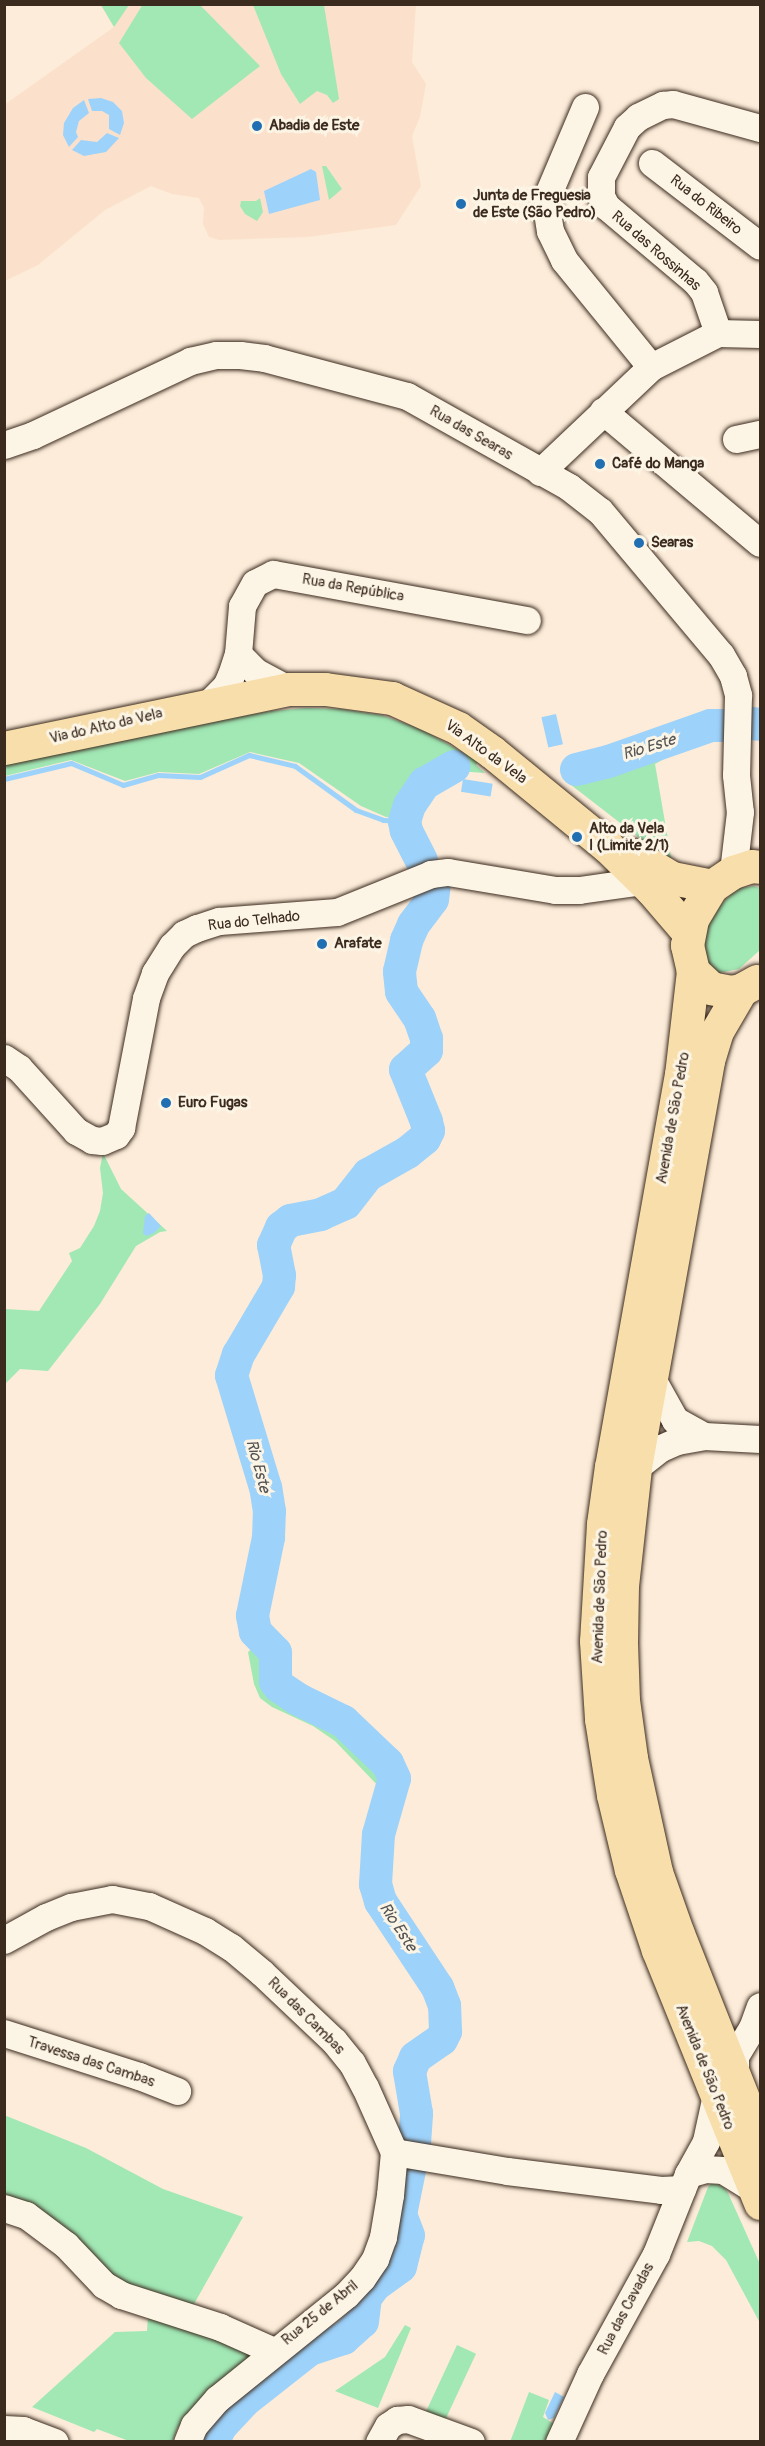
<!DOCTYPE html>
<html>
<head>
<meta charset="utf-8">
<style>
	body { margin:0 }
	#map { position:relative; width:765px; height:2446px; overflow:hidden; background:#fcecd9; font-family:Pangolin,sans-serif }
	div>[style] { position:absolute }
	.built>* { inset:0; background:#fbe1cb }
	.green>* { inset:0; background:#a1e8b5; transform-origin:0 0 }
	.water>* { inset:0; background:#9dd2fb; transform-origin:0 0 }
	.stream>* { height:5px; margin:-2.5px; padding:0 2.5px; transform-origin:2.5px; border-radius:2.5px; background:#9dd2fb }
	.river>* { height:33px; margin:-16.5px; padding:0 16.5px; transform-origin:16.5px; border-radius:16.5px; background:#9dd2fb }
	.roads { filter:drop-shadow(0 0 2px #3b2a1e) drop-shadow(0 0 2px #3b2a1e) }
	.minor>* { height:27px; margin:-13.5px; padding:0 13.5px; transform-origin:13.5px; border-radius:13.5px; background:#fcf5e5 }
	.major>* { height:33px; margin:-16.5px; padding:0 16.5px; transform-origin:16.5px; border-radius:16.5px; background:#f8deab }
	.dots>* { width:16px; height:16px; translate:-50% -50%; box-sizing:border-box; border:3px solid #fcf5e5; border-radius:50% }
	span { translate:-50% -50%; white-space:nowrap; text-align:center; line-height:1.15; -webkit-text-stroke:6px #fcf5e5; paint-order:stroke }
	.poi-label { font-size:15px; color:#3b2a1e; font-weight:700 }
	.left { translate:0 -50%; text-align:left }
	.street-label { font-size:15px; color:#3b2a1e }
	.water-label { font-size:16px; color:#545455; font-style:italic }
	.frame { position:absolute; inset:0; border:6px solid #3b2a1e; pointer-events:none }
</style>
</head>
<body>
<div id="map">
	<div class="built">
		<i style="clip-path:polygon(101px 5px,416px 5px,412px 62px,426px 84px,420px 117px,412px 136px,421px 186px,396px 225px,308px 237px,219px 240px,209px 237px,203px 224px,204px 208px,199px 198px,172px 194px,151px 186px,105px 210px,38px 265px,5px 281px,4px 105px,114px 27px)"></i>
	</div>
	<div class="green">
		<i style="clip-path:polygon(143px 4px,200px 5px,260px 66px,192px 119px,146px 78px,119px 43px)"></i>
		<i style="clip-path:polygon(101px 5px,129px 5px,114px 27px)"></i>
		<i style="clip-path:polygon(253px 5px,324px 5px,339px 99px,333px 103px,327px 95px,317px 91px,300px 104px,281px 74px)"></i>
		<i style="clip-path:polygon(322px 166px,326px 166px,342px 189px,329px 200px)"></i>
		<i style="clip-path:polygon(260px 198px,263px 212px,257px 221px,245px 214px,240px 206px,241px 201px,256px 201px)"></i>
		<i style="clip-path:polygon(306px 708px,340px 709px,381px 715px,421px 729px,478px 761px,476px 765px,485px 773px,456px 771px,452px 761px,440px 766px,411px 791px,401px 818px,386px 817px,361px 806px,299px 763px,250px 752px,199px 774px,159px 772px,125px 781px,71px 760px,5px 776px,4px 764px,196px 724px,271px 711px)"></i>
		<i style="clip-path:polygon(721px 730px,722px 736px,680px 750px,655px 764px,672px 863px,562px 778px,612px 767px)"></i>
		<i style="clip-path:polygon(754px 886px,760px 888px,760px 950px,739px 969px,718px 973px,706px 959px,705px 941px,709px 922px,715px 911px,731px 894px,740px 888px)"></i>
		<i style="clip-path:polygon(103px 1153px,121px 1189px,167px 1231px,160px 1232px,136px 1246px,100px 1304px,48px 1371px,20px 1369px,5px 1384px,5px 1309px,39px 1311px,72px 1261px,69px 1253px,80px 1248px,94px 1226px,100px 1211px,103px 1193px,100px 1168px)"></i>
		<i style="clip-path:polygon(260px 1642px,270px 1657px,268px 1673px,270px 1685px,280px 1695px,340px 1725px,383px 1765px,388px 1775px,384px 1792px,335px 1741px,313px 1726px,272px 1707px,260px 1698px,254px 1684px,248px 1652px)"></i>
		<i style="clip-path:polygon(4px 2115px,86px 2148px,163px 2189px,243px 2217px,194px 2304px,184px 2306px,128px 2293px,4px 2197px)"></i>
		<i style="clip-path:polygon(712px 2183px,724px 2187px,728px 2193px,760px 2264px,760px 2323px,726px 2260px,712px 2246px,699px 2241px,687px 2242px,708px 2187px)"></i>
		<i style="clip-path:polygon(148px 2316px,250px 2352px,250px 2356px,187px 2414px,177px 2429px,173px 2441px,129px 2441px,97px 2429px,94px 2432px,32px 2407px,115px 2332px,147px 2331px)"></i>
		<i style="clip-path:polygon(405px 2325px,411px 2328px,378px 2408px,335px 2391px,385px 2357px)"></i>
		<i style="left:457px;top:2345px;width:21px;height:73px;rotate:25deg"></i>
		<i style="clip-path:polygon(529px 2392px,549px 2400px,543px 2417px,554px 2424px,545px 2441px,510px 2442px)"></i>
	</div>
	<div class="water">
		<i style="clip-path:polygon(101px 98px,113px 102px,122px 111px,124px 123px,120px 135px,109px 129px,109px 115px,102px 111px,92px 111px,88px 99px)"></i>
		<i style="clip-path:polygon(84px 100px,89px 113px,79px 121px,76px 132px,78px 137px,69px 147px,63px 135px,64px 123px,73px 108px)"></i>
		<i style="clip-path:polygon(107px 133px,119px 138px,106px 152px,84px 156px,72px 150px,81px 140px,97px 142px)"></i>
		<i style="clip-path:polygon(311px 169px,316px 172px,320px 200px,269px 214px,264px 191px)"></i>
		<i style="left:556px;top:714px;width:31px;height:15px;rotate:77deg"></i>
		<i style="left:463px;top:779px;width:30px;height:13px;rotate:9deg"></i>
		<i style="clip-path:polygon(149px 1213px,161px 1226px,154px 1233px,146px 1236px,143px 1233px,145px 1216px)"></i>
		<i style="clip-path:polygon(555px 2392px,564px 2397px,554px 2418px,548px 2420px,545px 2413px)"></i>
	</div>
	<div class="stream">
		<i style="left:4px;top:779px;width:69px;rotate:-13.4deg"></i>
		<i style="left:71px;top:763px;width:56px;rotate:22.9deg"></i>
		<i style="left:123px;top:785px;width:36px;rotate:-16deg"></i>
		<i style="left:158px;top:775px;width:42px;rotate:2.7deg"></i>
		<i style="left:200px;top:777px;width:54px;rotate:-24.2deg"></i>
		<i style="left:249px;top:755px;width:47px;rotate:13.4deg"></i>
		<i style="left:295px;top:766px;width:75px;rotate:35.8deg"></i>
		<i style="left:356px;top:810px;width:29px;rotate:20deg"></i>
		<i style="left:383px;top:820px;width:21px;rotate:3deg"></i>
	</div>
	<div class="river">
		<i style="left:751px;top:723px;width:9px;rotate:6deg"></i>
		<i style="left:576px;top:769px;width:33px;rotate:-14deg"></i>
		<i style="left:608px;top:761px;width:108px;rotate:-19.4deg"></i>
		<i style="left:710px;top:725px;width:11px"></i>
		<i style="left:421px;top:860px;width:34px;rotate:-117deg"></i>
		<i style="left:406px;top:830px;width:9px;rotate:-103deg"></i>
		<i style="left:404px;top:821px;width:17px;rotate:-73deg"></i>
		<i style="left:409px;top:805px;width:27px;rotate:-56deg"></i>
		<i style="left:424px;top:783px;width:34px;rotate:-30deg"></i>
		<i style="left:414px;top:2143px;width:30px;rotate:-86deg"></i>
		<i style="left:416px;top:2113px;width:43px;rotate:-99.5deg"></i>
		<i style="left:409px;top:2071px;width:15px;rotate:-67deg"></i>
		<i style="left:415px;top:2057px;width:32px;rotate:-35deg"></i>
		<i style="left:441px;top:2039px;width:9px;rotate:-63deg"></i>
		<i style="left:445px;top:2031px;width:26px;rotate:-92deg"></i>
		<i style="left:444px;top:2005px;width:19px;rotate:-111deg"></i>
		<i style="left:437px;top:1987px;width:103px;rotate:-123.5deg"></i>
		<i style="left:380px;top:1901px;width:18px;rotate:-106deg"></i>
		<i style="left:375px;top:1884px;width:50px;rotate:-86.6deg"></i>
		<i style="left:378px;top:1834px;width:58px;rotate:-74.1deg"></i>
		<i style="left:394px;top:1778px;width:17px;rotate:-115deg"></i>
		<i style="left:387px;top:1763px;width:61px;rotate:-136.3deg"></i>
		<i style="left:343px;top:1721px;width:50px;rotate:-153.9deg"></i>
		<i style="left:298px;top:1699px;width:23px;rotate:-146deg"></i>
		<i style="left:279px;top:1686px;width:6px;rotate:-129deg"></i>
		<i style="left:275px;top:1681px;width:29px;rotate:-90deg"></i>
		<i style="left:275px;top:1652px;width:29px;rotate:-134deg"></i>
		<i style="left:255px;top:1631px;width:16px;rotate:-101deg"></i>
		<i style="left:252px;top:1615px;width:80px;rotate:-78.4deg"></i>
		<i style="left:268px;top:1537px;width:26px;rotate:-88deg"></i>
		<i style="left:269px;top:1511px;width:24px;rotate:-99deg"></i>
		<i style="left:265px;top:1487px;width:117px;rotate:-106.9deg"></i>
		<i style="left:231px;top:1375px;width:22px;rotate:-72deg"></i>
		<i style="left:238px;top:1354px;width:79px;rotate:-59.5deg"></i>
		<i style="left:278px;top:1286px;width:11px;rotate:-85deg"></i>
		<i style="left:279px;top:1275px;width:31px;rotate:-101deg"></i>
		<i style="left:273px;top:1245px;width:20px;rotate:-66deg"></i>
		<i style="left:281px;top:1227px;width:11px;rotate:-38deg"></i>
		<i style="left:290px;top:1220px;width:31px;rotate:-11deg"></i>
		<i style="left:320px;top:1214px;width:27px;rotate:-24deg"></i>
		<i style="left:345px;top:1203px;width:37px;rotate:-52deg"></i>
		<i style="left:368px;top:1174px;width:45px;rotate:-29.4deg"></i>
		<i style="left:407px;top:1152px;width:22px;rotate:-39deg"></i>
		<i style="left:424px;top:1138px;width:9px;rotate:-63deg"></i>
		<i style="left:428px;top:1130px;width:9px;rotate:-103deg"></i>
		<i style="left:426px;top:1121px;width:56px;rotate:-112deg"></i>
		<i style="left:405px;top:1069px;width:28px;rotate:-42deg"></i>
		<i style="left:426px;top:1050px;width:12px;rotate:-90deg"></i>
		<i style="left:426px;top:1038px;width:21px;rotate:-109deg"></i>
		<i style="left:419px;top:1018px;width:32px;rotate:-124deg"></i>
		<i style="left:401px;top:991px;width:20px;rotate:-96deg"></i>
		<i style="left:399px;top:971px;width:32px;rotate:-77deg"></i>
		<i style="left:406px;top:940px;width:17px;rotate:-66deg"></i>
		<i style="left:413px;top:924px;width:31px;rotate:-53deg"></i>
		<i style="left:432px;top:899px;width:16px;rotate:-83deg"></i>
		<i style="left:212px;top:2442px;width:18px;rotate:-63deg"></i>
		<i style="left:220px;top:2426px;width:34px;rotate:-47deg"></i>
		<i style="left:243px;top:2401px;width:84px;rotate:-38.2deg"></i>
		<i style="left:309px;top:2349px;width:36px;rotate:-18deg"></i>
		<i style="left:343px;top:2338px;width:25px;rotate:-42deg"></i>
		<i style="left:362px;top:2321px;width:24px;rotate:-83deg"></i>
		<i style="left:365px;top:2297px;width:15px;rotate:-53deg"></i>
		<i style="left:374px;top:2285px;width:32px;rotate:-36deg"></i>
		<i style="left:400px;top:2266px;width:32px;rotate:-76deg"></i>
		<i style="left:408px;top:2235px;width:22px;rotate:-111deg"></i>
		<i style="left:400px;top:2214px;width:50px;rotate:-78.5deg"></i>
	</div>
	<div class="roads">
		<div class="minor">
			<i style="left:585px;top:107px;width:95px;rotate:113deg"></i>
			<i style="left:548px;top:194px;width:18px;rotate:93deg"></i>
			<i style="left:547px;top:212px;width:19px;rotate:81deg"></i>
			<i style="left:550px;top:231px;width:32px;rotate:64deg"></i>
			<i style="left:564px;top:260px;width:138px;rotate:50.9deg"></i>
			<i style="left:652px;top:163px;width:136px;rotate:37.5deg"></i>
			<i style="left:718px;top:333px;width:43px;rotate:-108.9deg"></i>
			<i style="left:704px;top:292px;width:14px;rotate:-129deg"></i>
			<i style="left:695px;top:281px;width:116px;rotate:-139.9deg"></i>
			<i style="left:606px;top:206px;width:11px;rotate:-117deg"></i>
			<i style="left:601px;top:196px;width:19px;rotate:-90deg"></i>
			<i style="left:601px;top:177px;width:56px;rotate:-62.5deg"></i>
			<i style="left:627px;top:127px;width:15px;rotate:-42deg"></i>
			<i style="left:638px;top:117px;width:28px;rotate:-26deg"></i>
			<i style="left:663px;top:105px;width:10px;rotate:-6deg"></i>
			<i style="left:673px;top:104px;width:90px;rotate:15.4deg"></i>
			<i style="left:603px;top:411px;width:205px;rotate:40.1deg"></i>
			<i style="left:736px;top:439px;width:25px;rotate:-12deg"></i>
			<i style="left:4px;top:445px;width:31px;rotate:-19deg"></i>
			<i style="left:33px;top:435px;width:174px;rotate:-25.2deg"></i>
			<i style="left:190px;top:361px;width:27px;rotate:-13deg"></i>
			<i style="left:216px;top:355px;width:24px"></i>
			<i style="left:240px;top:355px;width:24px;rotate:7deg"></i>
			<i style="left:264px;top:358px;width:148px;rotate:14.9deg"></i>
			<i style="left:407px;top:396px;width:186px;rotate:29.3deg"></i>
			<i style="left:569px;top:487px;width:39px;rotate:38deg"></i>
			<i style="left:600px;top:511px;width:188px;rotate:50deg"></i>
			<i style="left:721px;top:655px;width:24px;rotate:60deg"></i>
			<i style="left:733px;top:676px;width:20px;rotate:75deg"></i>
			<i style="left:738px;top:695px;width:80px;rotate:91.4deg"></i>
			<i style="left:736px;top:775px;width:37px;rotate:84deg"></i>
			<i style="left:740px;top:812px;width:60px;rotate:96.7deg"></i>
			<i style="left:540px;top:472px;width:153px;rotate:-43.4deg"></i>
			<i style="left:651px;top:367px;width:75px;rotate:-26.9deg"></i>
			<i style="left:718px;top:333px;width:42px;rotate:1.4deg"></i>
			<i style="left:238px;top:654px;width:25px;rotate:45deg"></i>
			<i style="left:256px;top:672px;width:36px;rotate:28deg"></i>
			<i style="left:207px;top:705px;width:27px;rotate:-45deg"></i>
			<i style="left:226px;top:686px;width:12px;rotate:-66deg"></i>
			<i style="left:231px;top:675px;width:22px;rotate:-72deg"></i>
			<i style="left:238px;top:654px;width:48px;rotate:-85.2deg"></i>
			<i style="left:242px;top:606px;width:26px;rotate:-61deg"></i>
			<i style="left:255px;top:583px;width:20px;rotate:-27deg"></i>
			<i style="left:273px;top:574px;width:258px;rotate:10.3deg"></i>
			<i style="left:4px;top:1058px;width:18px;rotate:34deg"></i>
			<i style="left:19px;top:1068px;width:85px;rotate:47.9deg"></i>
			<i style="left:76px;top:1131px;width:18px;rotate:29deg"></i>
			<i style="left:92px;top:1140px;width:10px;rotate:6deg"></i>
			<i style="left:102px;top:1141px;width:15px;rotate:-23deg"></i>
			<i style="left:116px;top:1135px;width:9px;rotate:-54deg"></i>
			<i style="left:121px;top:1128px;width:132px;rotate:-79.1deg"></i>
			<i style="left:146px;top:998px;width:27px;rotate:-70deg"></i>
			<i style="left:155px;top:973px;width:32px;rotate:-58deg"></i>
			<i style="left:172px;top:946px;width:17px;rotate:-45deg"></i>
			<i style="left:184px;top:934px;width:14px;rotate:-25deg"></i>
			<i style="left:197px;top:928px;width:23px;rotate:-18deg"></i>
			<i style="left:219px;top:921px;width:118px;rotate:-4.4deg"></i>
			<i style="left:337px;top:912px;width:101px;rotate:-22deg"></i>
			<i style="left:431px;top:874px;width:17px;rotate:-7deg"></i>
			<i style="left:448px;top:872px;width:109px;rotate:9.5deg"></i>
			<i style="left:555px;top:890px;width:24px"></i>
			<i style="left:579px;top:890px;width:65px;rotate:-8deg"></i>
			<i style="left:651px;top:1377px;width:49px;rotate:60.8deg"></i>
			<i style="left:675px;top:1420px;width:33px;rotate:29deg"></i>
			<i style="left:635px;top:1468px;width:33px;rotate:-38deg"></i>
			<i style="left:661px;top:1448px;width:17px;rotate:-24deg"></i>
			<i style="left:677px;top:1441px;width:27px;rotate:-10deg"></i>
			<i style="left:704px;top:1436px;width:56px;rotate:3.1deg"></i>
			<i style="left:4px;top:1940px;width:48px;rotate:-28.7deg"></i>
			<i style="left:46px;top:1917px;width:27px;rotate:-22deg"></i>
			<i style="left:71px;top:1907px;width:42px;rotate:-11deg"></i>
			<i style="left:112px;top:1899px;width:38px;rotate:11deg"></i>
			<i style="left:149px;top:1906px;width:61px;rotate:24.1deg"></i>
			<i style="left:205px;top:1931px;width:31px;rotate:32deg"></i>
			<i style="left:231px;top:1947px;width:40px;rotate:40deg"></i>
			<i style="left:262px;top:1973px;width:99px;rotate:43.4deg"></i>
			<i style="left:334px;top:2041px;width:28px;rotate:51deg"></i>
			<i style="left:352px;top:2063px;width:27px;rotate:62deg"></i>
			<i style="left:365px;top:2087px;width:71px;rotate:66deg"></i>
			<i style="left:394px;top:2152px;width:43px;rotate:95.3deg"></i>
			<i style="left:390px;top:2195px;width:43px;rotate:99.5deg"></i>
			<i style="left:383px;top:2237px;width:23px;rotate:110deg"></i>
			<i style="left:375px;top:2259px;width:23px;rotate:124deg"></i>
			<i style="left:362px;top:2278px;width:23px;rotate:133deg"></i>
			<i style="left:346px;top:2295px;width:166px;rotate:141.1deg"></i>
			<i style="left:217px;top:2399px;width:35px;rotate:131deg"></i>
			<i style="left:194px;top:2425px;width:18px;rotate:112deg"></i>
			<i style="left:4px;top:2033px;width:142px;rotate:17.7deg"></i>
			<i style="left:139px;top:2076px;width:41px;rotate:21.5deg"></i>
			<i style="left:735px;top:2075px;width:19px;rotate:-90deg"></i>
			<i style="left:735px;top:2056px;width:33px;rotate:-59deg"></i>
			<i style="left:752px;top:2028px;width:23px;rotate:-70deg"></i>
			<i style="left:394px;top:2152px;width:115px;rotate:9.5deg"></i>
			<i style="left:507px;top:2171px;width:155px;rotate:7deg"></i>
			<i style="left:661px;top:2190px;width:21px;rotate:-3deg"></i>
			<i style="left:688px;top:2174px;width:18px;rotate:-16deg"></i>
			<i style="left:705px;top:2169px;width:18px;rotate:3deg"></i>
			<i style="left:723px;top:2170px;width:38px;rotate:32deg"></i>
			<i style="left:4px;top:2208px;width:23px;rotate:18deg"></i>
			<i style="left:26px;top:2215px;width:50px;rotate:36.9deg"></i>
			<i style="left:66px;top:2245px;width:55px;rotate:46.5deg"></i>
			<i style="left:104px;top:2285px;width:20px;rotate:30deg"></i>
			<i style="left:121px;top:2295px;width:104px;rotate:17.9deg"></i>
			<i style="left:220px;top:2327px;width:59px;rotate:24deg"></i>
			<i style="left:4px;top:2429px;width:19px;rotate:3deg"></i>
			<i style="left:23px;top:2430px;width:34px;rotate:21deg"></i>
			<i style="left:379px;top:2442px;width:18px;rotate:-61deg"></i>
			<i style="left:388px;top:2426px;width:11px;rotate:-34deg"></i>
			<i style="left:397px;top:2420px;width:11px;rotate:-5deg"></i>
			<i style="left:408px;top:2419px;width:67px;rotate:20.1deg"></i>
			<i style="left:559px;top:2442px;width:75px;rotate:-65.5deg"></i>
			<i style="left:590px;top:2374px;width:137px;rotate:-61.2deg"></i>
			<i style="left:656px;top:2254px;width:86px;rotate:-68.2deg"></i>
			<i style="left:688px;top:2174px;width:38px;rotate:-61deg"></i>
			<i style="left:706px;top:2141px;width:47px;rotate:-77.7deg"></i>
		</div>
		<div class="major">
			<i style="left:4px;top:748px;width:290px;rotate:-11.7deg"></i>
			<i style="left:288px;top:689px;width:37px"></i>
			<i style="left:325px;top:689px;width:68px;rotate:7.7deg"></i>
			<i style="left:392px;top:698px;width:72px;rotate:24.4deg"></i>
			<i style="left:458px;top:728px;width:42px;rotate:35.2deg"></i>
			<i style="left:492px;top:752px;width:149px;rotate:39.3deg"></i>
			<i style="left:607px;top:846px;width:63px;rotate:44.4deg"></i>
			<i style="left:652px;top:890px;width:55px;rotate:49.4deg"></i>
			<i style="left:634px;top:855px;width:44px;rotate:31.2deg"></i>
			<i style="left:672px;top:878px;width:41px;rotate:11.3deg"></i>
			<i style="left:693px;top:971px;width:104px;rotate:96.6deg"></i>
			<i style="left:681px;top:1074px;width:398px;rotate:100.1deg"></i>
			<i style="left:611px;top:1466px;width:59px;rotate:97.9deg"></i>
			<i style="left:603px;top:1524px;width:117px;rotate:93.4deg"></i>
			<i style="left:596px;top:1641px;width:78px;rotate:86.3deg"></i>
			<i style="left:601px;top:1719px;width:77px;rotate:81deg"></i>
			<i style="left:613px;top:1795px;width:77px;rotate:76.5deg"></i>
			<i style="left:631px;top:1870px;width:84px;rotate:71.4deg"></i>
			<i style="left:658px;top:1950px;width:273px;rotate:68deg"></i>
			<i style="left:757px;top:981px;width:18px;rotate:151deg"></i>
			<i style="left:741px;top:990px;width:10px;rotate:169deg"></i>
			<i style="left:731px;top:992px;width:20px;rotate:-169deg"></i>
			<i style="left:711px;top:988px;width:25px;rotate:-137deg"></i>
			<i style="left:693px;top:971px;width:27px;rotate:-103deg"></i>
			<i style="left:687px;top:945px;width:26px;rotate:-79deg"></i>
			<i style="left:692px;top:919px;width:39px;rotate:-59deg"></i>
			<i style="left:712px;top:886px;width:25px;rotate:-34deg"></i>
			<i style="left:733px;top:872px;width:19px;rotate:-18deg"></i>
			<i style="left:751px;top:866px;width:9px;rotate:6deg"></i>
			<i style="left:741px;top:990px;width:48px;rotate:120.3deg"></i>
			<i style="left:717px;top:1031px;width:31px;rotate:107deg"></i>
			<i style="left:708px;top:1061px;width:413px;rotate:100.2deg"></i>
			<i style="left:635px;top:1468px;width:118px;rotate:96.3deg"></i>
			<i style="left:622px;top:1585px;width:58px;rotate:91deg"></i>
			<i style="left:621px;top:1643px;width:57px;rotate:88deg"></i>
			<i style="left:623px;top:1700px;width:59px;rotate:82.1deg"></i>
			<i style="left:631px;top:1758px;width:117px;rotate:77.6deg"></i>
			<i style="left:656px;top:1872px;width:66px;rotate:70.5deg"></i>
			<i style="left:678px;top:1934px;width:223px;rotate:68.4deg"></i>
		</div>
	</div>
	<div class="dots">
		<i style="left:257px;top:126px;background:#1f6fb2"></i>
		<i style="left:461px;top:204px;background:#1f6fb2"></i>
		<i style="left:600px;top:464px;background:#1f6fb2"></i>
		<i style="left:639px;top:543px;background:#1f6fb2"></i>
		<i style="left:577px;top:837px;background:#1f6fb2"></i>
		<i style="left:322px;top:944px;background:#1f6fb2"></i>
		<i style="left:166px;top:1103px;background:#1f6fb2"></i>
	</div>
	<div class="poi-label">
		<span class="left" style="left:269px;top:126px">Abadia de Este</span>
		<span class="left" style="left:473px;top:204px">Junta de Freguesia<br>de Este (São Pedro)</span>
		<span class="left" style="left:612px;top:464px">Café do Manga</span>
		<span class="left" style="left:651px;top:543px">Searas</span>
		<span class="left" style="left:589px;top:837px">Alto da Vela<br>I (Limite 2/1)</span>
		<span class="left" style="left:334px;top:944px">Arafate</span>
		<span class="left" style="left:178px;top:1103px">Euro Fugas</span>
	</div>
	<div class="street-label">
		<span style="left:706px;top:205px;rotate:38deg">Rua do Ribeiro</span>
		<span style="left:656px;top:251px;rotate:41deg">Rua das Rossinhas</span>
		<span style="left:471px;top:433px;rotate:30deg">Rua das Searas</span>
		<span style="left:353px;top:588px;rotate:10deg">Rua da República</span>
		<span style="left:106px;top:726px;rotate:-13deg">Via do Alto da Vela</span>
		<span style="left:486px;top:752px;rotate:36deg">Via Alto da Vela</span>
		<span style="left:254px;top:921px;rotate:-6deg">Rua do Telhado</span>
		<span style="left:673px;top:1118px;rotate:-80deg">Avenida de São Pedro</span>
		<span style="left:600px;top:1597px;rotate:-88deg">Avenida de São Pedro</span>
		<span style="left:306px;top:2016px;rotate:45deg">Rua das Cambas</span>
		<span style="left:91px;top:2062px;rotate:18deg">Travessa das Cambas</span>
		<span style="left:705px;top:2067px;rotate:68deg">Avenida de São Pedro</span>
		<span style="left:626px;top:2309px;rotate:-62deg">Rua das Cavadas</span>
		<span style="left:320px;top:2313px;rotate:-39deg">Rua 25 de Abril</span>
	</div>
	<div class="water-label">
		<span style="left:649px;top:747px;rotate:-17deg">Rio Este</span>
		<span style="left:258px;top:1466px;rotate:75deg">Rio Este</span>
		<span style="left:398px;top:1927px;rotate:57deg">Rio Este</span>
	</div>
	<div class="frame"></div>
</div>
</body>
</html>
